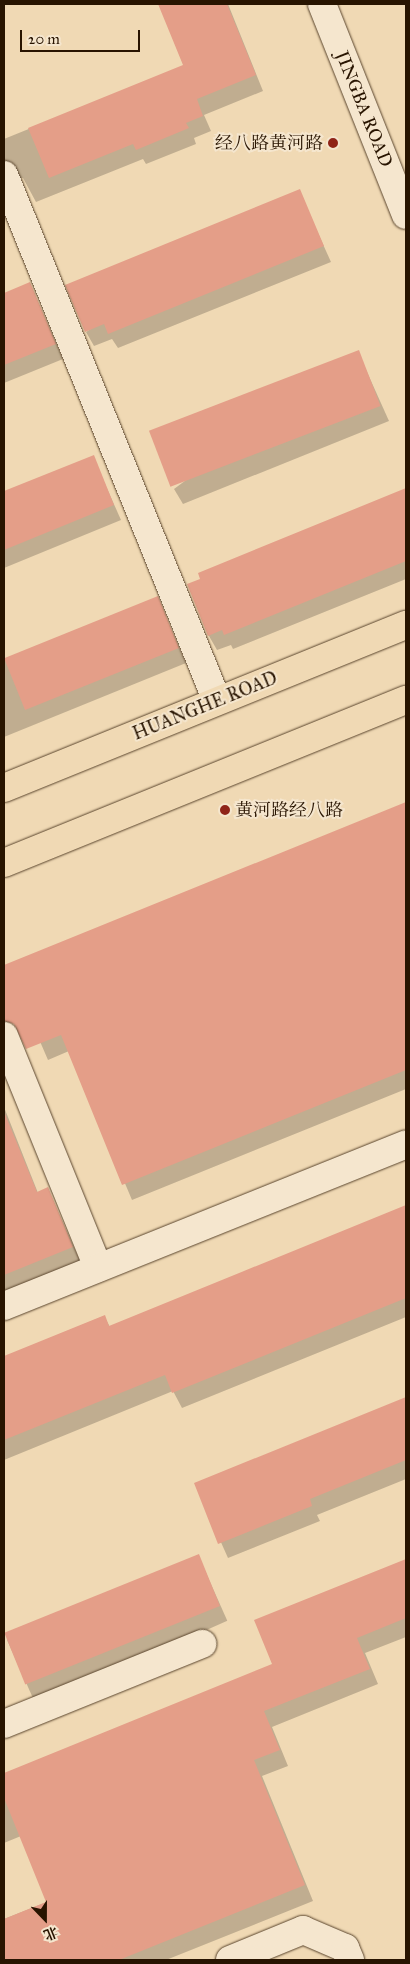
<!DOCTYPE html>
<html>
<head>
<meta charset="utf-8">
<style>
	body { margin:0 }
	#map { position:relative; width:410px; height:1964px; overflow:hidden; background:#f0d9b4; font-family:"IM FELL Great Primer","Noto Serif SC",serif }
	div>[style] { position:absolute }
	.shadow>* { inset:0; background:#0003; transform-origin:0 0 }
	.building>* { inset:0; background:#e49e88; transform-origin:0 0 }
	.roads { filter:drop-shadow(0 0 1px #5a452d) drop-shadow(0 0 1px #5a452d) }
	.minor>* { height:28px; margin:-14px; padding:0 14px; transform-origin:14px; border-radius:14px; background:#f5e6ce }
	.major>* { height:28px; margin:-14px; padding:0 14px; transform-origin:14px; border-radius:14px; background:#f0d9b4 }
	.dots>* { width:14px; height:14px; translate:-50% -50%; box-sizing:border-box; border:2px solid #f5e6ce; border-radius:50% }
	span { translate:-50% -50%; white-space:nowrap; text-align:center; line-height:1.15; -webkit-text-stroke:4px #f5e6ce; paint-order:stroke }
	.street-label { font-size:18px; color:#281400 }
	.poi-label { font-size:18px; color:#281400 }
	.right { translate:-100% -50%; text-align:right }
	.left { translate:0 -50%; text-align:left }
	.frame { position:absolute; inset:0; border:5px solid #281400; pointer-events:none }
	.north { position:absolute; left:20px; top:1894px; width:50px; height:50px; -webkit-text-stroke:4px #f5e6ce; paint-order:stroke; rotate:158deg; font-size:14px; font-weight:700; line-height:20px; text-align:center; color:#281400 }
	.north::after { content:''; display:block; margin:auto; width:18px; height:22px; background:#281400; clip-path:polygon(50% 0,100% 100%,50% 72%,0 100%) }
	.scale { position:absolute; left:20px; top:30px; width:120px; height:22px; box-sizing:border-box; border:2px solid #281400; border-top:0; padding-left:6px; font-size:15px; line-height:18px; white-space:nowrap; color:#281400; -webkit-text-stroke:4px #f5e6ce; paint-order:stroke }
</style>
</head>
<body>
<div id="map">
	<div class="shadow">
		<i style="clip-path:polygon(159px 4px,228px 4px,263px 91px,204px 115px,211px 131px,194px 138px,196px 144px,146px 164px,143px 159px,36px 202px,23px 178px,7px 176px,4px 179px,4px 139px,184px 66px)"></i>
		<i style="clip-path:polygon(299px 191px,331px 262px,118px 348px,112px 339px,94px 346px,86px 332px)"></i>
		<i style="clip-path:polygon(30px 284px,63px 359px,4px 383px,4px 294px)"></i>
		<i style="clip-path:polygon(358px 352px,389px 421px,183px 504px,174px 489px)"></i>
		<i style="clip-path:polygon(93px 457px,121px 520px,4px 568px,4px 493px)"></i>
		<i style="clip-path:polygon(406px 490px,406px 579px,233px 649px,231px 645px,217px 650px,209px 636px,200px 574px)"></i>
		<i style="clip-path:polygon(157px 598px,186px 663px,4px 737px,4px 660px)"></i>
		<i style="clip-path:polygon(406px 803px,406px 1089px,132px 1200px,69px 1051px,48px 1060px,7px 965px)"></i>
		<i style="clip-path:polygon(4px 1107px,38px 1193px,48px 1189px,81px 1263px,4px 1294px)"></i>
		<i style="clip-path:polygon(406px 1207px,406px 1317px,182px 1408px,173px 1391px,4px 1460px,4px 1357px,104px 1316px,110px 1327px)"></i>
		<i style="clip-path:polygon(406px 1398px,406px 1479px,317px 1515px,320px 1521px,228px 1558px,195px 1484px)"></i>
		<i style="left:198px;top:1555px;width:72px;height:209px;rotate:66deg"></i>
		<i style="clip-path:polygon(406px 1560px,406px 1637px,365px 1653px,378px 1684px,272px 1727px,288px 1766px,262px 1776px,313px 1901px,166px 1960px,4px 1960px,4px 1919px,47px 1902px,21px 1836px,4px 1843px,4px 1774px,273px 1665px,256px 1621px)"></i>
	</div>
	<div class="building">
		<i style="clip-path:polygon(158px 4px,227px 4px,256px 75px,197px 99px,203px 116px,186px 123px,189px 128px,136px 150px,133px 144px,49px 178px,28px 128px,183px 65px)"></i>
		<i style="clip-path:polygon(300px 189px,324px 246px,108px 334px,104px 324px,85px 332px,65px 285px)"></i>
		<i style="clip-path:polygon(30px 282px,56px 344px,4px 365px,4px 293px)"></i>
		<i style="left:359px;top:350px;width:60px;height:225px;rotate:69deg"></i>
		<i style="clip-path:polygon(94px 455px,114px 505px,4px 550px,4px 491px)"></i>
		<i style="clip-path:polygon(406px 488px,406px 561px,224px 635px,222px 630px,208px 636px,187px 584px,200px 579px,198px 573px)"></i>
		<i style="left:158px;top:596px;width:56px;height:166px;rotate:68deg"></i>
		<i style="clip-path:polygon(406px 802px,406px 1070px,122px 1185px,61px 1035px,26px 1049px,14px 1024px,4px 1021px,4px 965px)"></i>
		<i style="clip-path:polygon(5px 1114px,37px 1192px,48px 1187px,73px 1247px,4px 1275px)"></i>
		<i style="clip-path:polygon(406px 1205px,406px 1298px,172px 1393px,165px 1375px,4px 1440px,4px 1356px,105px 1315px,109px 1326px)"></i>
		<i style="clip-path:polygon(406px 1397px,406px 1460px,310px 1499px,312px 1506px,218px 1544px,194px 1483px)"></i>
		<i style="left:199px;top:1554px;width:56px;height:210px;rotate:68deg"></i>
		<i style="clip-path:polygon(406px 1559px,406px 1618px,357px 1638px,370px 1669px,264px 1711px,280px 1750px,254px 1760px,305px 1885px,119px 1960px,4px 1960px,4px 1919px,46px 1902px,4px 1798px,4px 1773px,272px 1664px,254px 1620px)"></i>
	</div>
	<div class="roads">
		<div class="minor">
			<i style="left:322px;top:4px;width:227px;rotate:68.3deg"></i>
			<i style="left:4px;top:175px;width:567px;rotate:67.95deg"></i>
			<i style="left:4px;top:1036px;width:250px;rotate:67.9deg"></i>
			<i style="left:4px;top:1306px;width:433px;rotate:-21.9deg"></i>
			<i style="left:4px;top:1724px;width:214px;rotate:-22deg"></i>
			<i style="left:230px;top:1960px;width:79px;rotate:-22.3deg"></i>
			<i style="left:303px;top:1930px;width:46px;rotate:23.2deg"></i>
			<i style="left:345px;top:1948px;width:13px;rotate:67deg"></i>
		</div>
		<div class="major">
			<i style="left:4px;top:788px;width:434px;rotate:-22.1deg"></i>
			<i style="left:4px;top:863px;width:434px;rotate:-22.1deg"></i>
		</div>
	</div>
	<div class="dots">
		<i style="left:333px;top:143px;background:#8f2418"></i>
		<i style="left:225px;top:810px;background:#8f2418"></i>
	</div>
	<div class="street-label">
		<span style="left:364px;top:109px;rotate:68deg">JINGBA ROAD</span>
		<span style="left:205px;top:706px;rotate:-22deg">HUANGHE ROAD</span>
	</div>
	<div class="poi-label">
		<span class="right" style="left:323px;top:143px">经八路黄河路</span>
		<span class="left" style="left:235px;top:810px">黄河路经八路</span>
	</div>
	<div class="frame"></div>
	<div class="north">北</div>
	<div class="scale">20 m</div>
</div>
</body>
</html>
